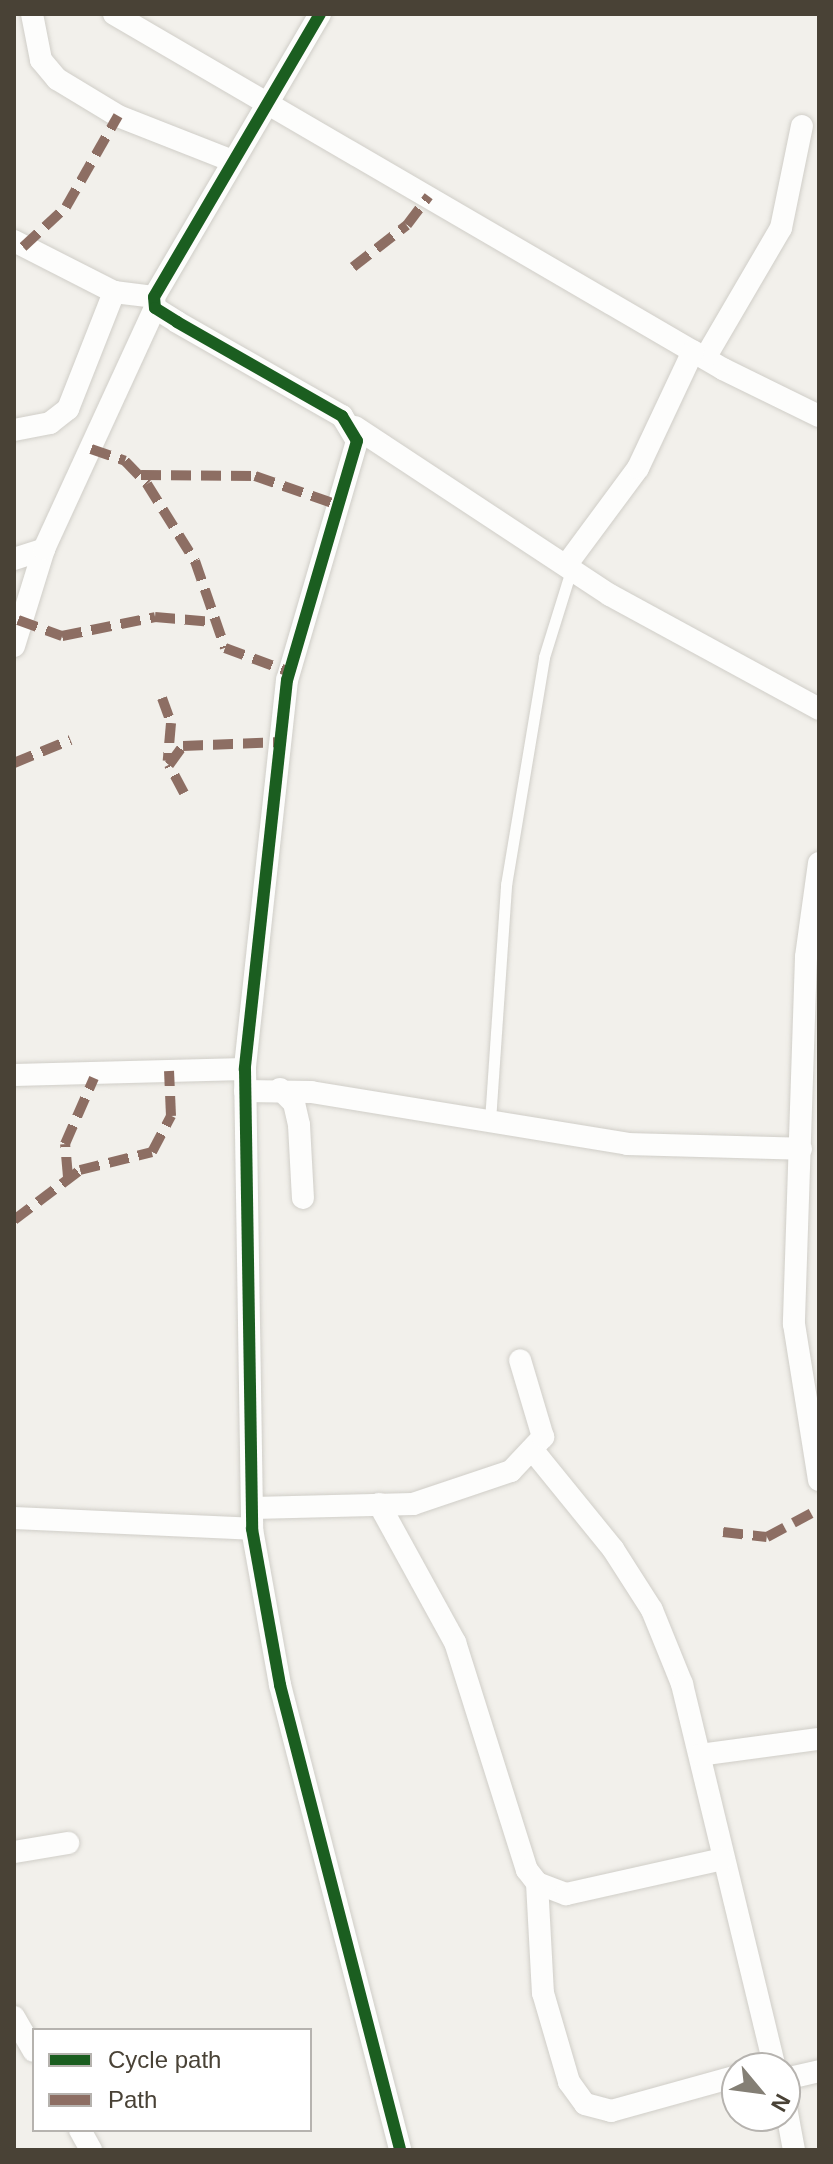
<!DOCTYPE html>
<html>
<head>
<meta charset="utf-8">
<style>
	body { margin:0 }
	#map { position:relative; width:833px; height:2164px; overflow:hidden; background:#f2f0eb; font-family:Arial,sans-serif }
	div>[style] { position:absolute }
	.roads { filter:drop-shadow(0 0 2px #d0cec8) drop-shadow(0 0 2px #d0cec8) }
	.service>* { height:11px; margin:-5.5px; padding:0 5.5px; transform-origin:5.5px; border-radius:5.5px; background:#fdfdfc }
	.minor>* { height:22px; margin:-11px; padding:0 11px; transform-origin:11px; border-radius:11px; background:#fdfdfc }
	.quiet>* { height:10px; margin-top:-5px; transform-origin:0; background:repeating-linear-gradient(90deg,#8d6e63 0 20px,transparent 0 30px) }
	.cycleway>* { height:12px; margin:-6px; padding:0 6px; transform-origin:6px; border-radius:6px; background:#1b5e20 }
	span { translate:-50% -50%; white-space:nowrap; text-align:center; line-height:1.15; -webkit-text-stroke:8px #fff; paint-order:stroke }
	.frame { position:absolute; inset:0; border:16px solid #494236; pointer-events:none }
	.legend { position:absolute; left:32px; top:2028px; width:280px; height:104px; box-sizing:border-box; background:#fff; border:2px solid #b6b3af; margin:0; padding:10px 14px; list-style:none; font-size:24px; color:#494236 }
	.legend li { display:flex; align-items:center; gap:16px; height:40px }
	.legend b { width:40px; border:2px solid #b6b3af }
	.north { position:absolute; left:721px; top:2052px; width:80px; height:80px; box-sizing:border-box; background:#fff; border:2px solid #b6b3af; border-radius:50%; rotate:119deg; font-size:22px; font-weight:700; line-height:32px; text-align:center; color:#494236 }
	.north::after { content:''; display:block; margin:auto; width:28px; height:36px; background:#847f75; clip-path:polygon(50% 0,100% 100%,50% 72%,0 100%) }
</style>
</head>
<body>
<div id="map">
	<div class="roads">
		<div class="service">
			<i style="left:490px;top:1121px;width:237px;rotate:-86.1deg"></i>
			<i style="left:506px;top:885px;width:231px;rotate:-80.5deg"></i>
			<i style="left:544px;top:657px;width:94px;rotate:-72.7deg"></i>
		</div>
		<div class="minor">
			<i style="left:32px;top:14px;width:47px;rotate:78.9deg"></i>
			<i style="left:41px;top:60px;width:25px;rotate:50deg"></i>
			<i style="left:57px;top:79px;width:71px;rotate:31.2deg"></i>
			<i style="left:118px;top:116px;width:123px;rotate:21.5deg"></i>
			<i style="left:114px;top:14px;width:705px;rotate:30.24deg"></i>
			<i style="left:723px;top:369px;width:107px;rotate:26.1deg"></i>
			<i style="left:320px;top:14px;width:328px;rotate:120.4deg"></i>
			<i style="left:154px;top:297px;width:11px;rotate:85deg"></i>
			<i style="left:155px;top:308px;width:26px;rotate:32deg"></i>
			<i style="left:177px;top:322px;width:190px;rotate:29.7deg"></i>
			<i style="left:342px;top:416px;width:29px;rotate:59deg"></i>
			<i style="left:357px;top:441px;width:249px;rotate:106.3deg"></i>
			<i style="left:287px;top:680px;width:391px;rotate:96.2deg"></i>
			<i style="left:245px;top:1069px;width:460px;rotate:89.1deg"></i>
			<i style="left:252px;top:1529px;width:158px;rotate:79.8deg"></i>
			<i style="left:280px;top:1685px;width:480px;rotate:75.5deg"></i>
			<i style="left:14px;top:241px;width:112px;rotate:27deg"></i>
			<i style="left:114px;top:292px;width:40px;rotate:7.1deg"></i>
			<i style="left:705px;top:358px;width:151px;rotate:-59.7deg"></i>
			<i style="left:781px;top:228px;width:104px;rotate:-78.4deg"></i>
			<i style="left:355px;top:427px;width:305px;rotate:33.4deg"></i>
			<i style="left:610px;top:595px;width:238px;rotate:28.6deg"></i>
			<i style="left:14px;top:430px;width:37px;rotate:-11deg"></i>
			<i style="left:50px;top:423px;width:23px;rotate:-38deg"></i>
			<i style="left:68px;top:409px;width:126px;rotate:-68.5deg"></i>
			<i style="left:14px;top:559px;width:32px;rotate:-18deg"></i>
			<i style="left:567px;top:564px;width:119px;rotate:-53.5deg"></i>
			<i style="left:638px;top:468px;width:129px;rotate:-64.8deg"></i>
			<i style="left:14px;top:646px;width:102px;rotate:-72.8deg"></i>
			<i style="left:44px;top:549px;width:265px;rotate:-65.3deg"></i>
			<i style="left:819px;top:863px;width:95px;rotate:97.9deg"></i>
			<i style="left:806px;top:957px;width:367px;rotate:91.9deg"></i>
			<i style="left:794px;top:1324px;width:158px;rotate:80.9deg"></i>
			<i style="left:14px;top:1075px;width:231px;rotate:-1.5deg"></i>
			<i style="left:280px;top:1089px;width:20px;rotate:45deg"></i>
			<i style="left:294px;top:1103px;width:23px;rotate:77deg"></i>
			<i style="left:299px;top:1125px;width:73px;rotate:86.9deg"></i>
			<i style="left:245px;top:1091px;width:66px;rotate:0.9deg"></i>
			<i style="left:311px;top:1092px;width:320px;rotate:9.3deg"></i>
			<i style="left:627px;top:1144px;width:174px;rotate:1.6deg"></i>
			<i style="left:535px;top:1453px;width:124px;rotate:50.9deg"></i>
			<i style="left:613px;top:1549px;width:72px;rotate:57.4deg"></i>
			<i style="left:652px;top:1610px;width:80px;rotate:67.9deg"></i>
			<i style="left:682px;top:1684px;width:395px;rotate:76.4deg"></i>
			<i style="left:379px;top:1504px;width:158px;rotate:61.2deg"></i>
			<i style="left:455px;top:1642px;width:239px;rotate:72.5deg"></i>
			<i style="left:527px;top:1870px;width:16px;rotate:52deg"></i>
			<i style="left:537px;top:1883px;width:31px;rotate:21deg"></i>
			<i style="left:566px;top:1894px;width:160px;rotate:-12.6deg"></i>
			<i style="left:253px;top:1508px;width:160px;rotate:-1.4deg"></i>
			<i style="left:413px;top:1504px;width:103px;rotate:-18.6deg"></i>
			<i style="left:511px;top:1471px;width:47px;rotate:-46.7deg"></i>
			<i style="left:543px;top:1437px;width:80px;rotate:-106.6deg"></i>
			<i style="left:14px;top:1518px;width:238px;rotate:2.6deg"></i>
			<i style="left:700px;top:1755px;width:120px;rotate:-7.7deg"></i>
			<i style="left:14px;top:1852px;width:55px;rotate:-9.5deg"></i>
			<i style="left:537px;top:1883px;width:110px;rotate:86.9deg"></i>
			<i style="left:543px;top:1993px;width:93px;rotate:73.7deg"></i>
			<i style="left:569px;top:2082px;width:27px;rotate:54deg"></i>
			<i style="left:585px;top:2104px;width:27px;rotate:15deg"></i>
			<i style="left:611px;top:2111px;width:131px;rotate:-15.5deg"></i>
			<i style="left:14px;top:2017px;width:39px;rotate:60deg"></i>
			<i style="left:785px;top:2079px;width:35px;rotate:-13deg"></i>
			<i style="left:785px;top:2102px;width:49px;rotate:79.4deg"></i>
			<i style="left:80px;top:2130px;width:23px;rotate:61deg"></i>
		</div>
	</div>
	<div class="quiet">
		<i style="left:23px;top:247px;width:59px;rotate:-42.9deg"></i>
		<i style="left:66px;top:207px;width:105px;rotate:-60.3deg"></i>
		<i style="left:353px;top:267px;width:68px;rotate:-37.9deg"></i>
		<i style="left:407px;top:225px;width:36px;rotate:-53deg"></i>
		<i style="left:91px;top:449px;width:36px;rotate:19deg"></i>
		<i style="left:125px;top:461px;width:32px;rotate:46deg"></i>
		<i style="left:147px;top:484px;width:91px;rotate:58.1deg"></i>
		<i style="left:195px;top:561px;width:92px;rotate:71deg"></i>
		<i style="left:225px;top:648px;width:69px;rotate:20.3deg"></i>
		<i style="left:141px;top:475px;width:114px;rotate:0.5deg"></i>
		<i style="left:255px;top:476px;width:91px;rotate:19.2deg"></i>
		<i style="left:18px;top:620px;width:47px;rotate:20deg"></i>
		<i style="left:62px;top:636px;width:95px;rotate:-11.5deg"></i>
		<i style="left:155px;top:617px;width:58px;rotate:4.9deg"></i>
		<i style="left:162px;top:698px;width:27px;rotate:70deg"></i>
		<i style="left:171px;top:723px;width:38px;rotate:95deg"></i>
		<i style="left:14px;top:763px;width:61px;rotate:-22.3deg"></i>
		<i style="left:184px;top:793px;width:32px;rotate:-118deg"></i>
		<i style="left:169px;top:765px;width:24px;rotate:-54deg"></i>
		<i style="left:183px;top:746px;width:98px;rotate:-2.3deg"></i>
		<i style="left:68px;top:1177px;width:33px;rotate:-95deg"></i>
		<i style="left:65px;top:1144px;width:72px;rotate:-66.3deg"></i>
		<i style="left:14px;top:1220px;width:83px;rotate:-37.1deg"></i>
		<i style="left:80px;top:1170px;width:74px;rotate:-14deg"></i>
		<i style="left:152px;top:1152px;width:41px;rotate:-62.2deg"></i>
		<i style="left:171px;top:1116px;width:45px;rotate:-92.5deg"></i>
		<i style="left:723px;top:1532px;width:44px;rotate:6.5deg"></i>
		<i style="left:767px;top:1537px;width:59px;rotate:-28.3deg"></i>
	</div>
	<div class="cycleway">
		<i style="left:320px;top:14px;width:328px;rotate:120.4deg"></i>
		<i style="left:154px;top:297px;width:11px;rotate:85deg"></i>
		<i style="left:155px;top:308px;width:26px;rotate:32deg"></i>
		<i style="left:177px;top:322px;width:190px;rotate:29.7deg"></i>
		<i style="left:342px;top:416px;width:29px;rotate:59deg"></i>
		<i style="left:357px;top:441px;width:249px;rotate:106.3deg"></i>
		<i style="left:287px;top:680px;width:391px;rotate:96.2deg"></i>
		<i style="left:245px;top:1069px;width:460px;rotate:89.1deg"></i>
		<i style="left:252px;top:1529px;width:158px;rotate:79.8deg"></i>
		<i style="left:280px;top:1685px;width:480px;rotate:75.5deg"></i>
	</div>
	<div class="frame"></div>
	<ul class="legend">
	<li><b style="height:10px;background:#1b5e20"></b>Cycle path</li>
	<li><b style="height:10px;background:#8d6e63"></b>Path</li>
	</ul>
	<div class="north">N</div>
</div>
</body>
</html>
